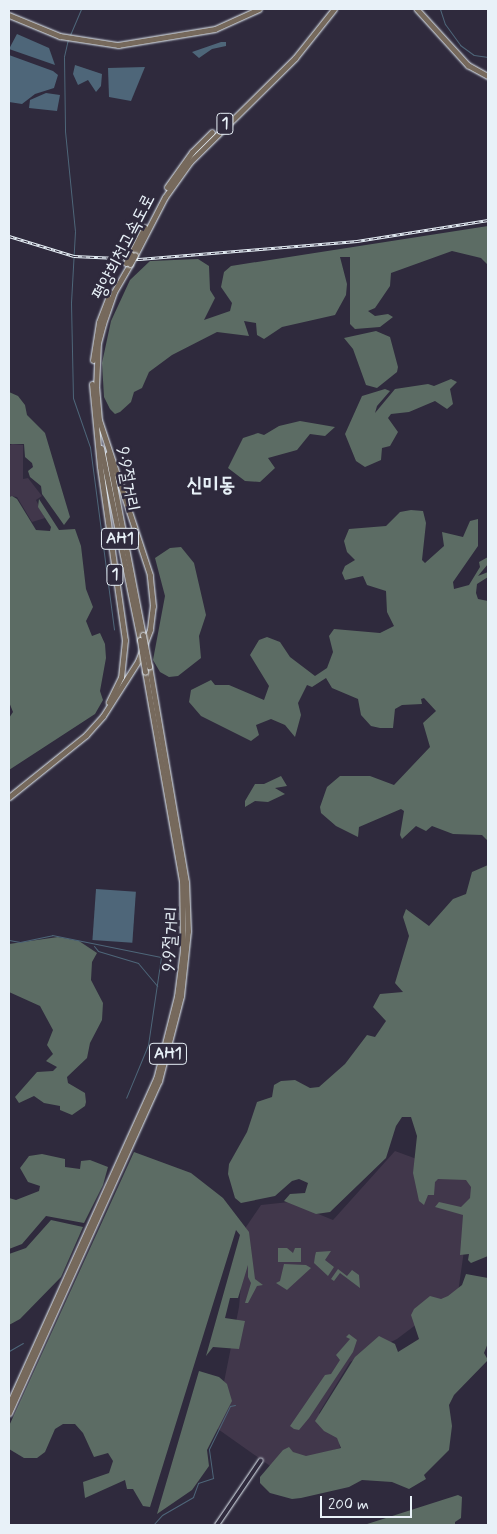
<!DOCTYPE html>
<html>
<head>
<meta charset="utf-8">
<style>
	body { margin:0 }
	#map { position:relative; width:497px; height:1534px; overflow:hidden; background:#2f2a3d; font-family:Mynerve,"Poor Story",sans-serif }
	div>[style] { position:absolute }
	.built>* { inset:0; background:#41374b }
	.green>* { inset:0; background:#5c6c64 }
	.water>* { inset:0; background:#4e6679; transform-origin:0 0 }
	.stream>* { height:1px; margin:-0.5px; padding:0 0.5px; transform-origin:0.5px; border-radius:0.5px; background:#4e6679 }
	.roads { filter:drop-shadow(0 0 1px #e8f1f8) drop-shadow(0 0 1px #e8f1f8) }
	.minor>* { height:4px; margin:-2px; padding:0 2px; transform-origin:2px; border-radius:2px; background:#2f2a3d }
	.major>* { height:4.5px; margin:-2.25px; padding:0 2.25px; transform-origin:2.25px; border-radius:2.25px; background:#76695c }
	.highway>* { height:5px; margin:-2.5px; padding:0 2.5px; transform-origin:2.5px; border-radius:2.5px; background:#76695c }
	.rail>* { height:3px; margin-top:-1.5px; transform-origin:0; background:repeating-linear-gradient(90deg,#2f2a3d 0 4px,#e8f1f8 0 8px); box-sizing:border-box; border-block:1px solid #e8f1f8 }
	.bridges { filter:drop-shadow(0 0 1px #e8f1f8) drop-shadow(0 0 1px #e8f1f8) }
	.highway-bridge>* { height:5px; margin:-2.5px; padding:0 2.5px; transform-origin:2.5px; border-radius:2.5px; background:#76695c }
	span { translate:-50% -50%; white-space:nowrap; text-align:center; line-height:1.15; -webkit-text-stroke:5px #2f2a3d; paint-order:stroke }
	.shield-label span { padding:1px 4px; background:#2f2a3d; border:1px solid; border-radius:4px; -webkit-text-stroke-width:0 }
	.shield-label { font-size:16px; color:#e8f1f8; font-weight:700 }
	.street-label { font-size:18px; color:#e8f1f8 }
	.quarter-label { font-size:20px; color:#e8f1f8; font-weight:700 }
	.frame { position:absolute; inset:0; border:10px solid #e8f1f8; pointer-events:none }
	.scale { position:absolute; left:320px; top:1496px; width:92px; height:22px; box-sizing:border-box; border:2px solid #e8f1f8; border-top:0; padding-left:6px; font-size:15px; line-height:18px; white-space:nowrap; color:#e8f1f8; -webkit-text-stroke:4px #2f2a3d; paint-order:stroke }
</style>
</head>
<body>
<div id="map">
	<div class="built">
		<i style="clip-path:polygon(12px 444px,23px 445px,23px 479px,28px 478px,42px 496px,36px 500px,45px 518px,32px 522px,17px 497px,9px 496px,9px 446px)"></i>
		<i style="clip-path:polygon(395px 1151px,474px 1180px,458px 1293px,397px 1339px,350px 1362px,319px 1413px,339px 1439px,340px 1448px,273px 1468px,215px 1427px,239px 1307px,246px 1227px,261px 1205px,289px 1202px,333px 1220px)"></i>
	</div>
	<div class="green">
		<i style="clip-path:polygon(488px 226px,488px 265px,481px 258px,452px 251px,391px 273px,390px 286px,375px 308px,368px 311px,375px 316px,388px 314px,393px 317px,380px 327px,355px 329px,350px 324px,350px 257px,340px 257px,347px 284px,346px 295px,335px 315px,282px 327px,264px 339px,257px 335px,256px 323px,244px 321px,249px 336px,217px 332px,172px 355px,149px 372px,142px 388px,134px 392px,131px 402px,120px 412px,115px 414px,110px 409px,104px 397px,102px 363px,111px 321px,130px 280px,150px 261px,198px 259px,209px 266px,210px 290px,215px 298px,204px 320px,230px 311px,232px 303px,221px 287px,224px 272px,231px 266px)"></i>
		<i style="clip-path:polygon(376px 331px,390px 337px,398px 367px,397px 372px,377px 388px,366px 385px,353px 349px,344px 338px)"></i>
		<i style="clip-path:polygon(451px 379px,457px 382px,450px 389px,453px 404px,447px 409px,435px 401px,409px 412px,391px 414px,388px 418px,398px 432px,390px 446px,382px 448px,381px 460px,365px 467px,356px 461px,345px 434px,362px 396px,385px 389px,390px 391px,377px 406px,375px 413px,395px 389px,428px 384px,434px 386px)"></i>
		<i style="clip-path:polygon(9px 392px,18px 396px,25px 405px,27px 415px,45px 433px,70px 517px,64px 525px,42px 494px,41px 486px,30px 477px,28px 471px,33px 467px,32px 463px,25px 457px,24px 444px,9px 444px)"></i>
		<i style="clip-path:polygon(300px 421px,335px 427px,325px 436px,310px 434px,297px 450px,268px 458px,275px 468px,260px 482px,245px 481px,228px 468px,243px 438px,258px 433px,264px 435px,279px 426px)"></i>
		<i style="clip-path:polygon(12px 496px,17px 499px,36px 530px,50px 531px,51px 527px,38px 507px,39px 499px,59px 530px,75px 529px,81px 546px,86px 589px,93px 607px,86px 621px,92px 636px,100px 633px,105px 644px,106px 658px,100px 691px,103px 700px,95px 714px,9px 770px,9px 718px,13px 712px,9px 702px,9px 497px)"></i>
		<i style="clip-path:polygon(411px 510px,423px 511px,426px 523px,422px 560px,425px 563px,444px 546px,442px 532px,463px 537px,470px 521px,478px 519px,478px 546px,453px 582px,454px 589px,469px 585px,480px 567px,479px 562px,488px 557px,488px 564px,478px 576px,488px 572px,488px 577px,477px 584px,476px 593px,478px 599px,488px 601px,488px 841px,482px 835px,453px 834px,432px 826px,426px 831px,416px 826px,402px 839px,400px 835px,404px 811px,401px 809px,359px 827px,358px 837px,336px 826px,321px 813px,320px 807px,327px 787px,340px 776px,370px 776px,394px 785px,430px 747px,423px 723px,436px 711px,424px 698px,421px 699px,422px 704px,402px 705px,395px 709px,393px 728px,380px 728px,371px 726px,361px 715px,358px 699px,332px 688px,326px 678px,312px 687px,307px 685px,298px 703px,301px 715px,295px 737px,285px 725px,271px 719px,256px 725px,259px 735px,251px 741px,201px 716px,189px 702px,191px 690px,211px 680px,215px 685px,229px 685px,264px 700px,269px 686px,250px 655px,259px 640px,267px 637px,280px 642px,290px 657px,315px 676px,327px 668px,333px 652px,329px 636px,334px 629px,380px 633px,394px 626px,387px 612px,386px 591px,367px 585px,363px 576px,345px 580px,342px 573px,345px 566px,355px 560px,347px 552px,344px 541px,349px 529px,386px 526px,400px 512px)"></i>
		<i style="clip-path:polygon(181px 547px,194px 563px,206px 615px,199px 636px,201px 658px,178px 676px,169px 677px,160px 672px,153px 660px,165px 596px,155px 558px,170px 548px)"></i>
		<i style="clip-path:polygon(281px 776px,287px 786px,275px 788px,285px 794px,268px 802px,255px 801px,245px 807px,245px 801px,255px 784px,264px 784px)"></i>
		<i style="clip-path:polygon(488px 865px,488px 1256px,471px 1263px,468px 1260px,469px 1254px,460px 1255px,463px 1215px,435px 1207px,439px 1202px,461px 1207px,470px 1198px,471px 1187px,466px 1180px,438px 1179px,435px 1182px,434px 1195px,428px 1195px,424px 1205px,419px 1201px,413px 1173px,417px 1136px,411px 1117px,402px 1117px,396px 1126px,386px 1158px,330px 1212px,316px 1214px,284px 1201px,290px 1194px,305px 1193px,308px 1183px,299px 1179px,292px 1181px,275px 1196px,241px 1203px,235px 1198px,228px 1174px,229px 1164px,247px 1132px,257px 1102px,272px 1097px,274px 1085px,281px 1081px,295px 1080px,310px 1088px,319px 1087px,345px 1064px,367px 1035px,375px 1037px,386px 1021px,373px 1007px,380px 994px,403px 992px,395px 983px,409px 936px,403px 917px,406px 909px,429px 926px,453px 899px,466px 894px,472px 872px)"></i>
		<i style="clip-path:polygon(58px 937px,79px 941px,97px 953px,92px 962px,91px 980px,103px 1003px,102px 1020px,90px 1043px,87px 1058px,67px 1077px,68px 1083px,85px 1093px,86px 1102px,85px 1106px,72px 1115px,60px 1110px,60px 1106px,44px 1103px,34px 1096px,19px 1103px,15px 1097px,37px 1072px,53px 1071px,57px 1067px,46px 1061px,53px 1054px,47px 1045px,53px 1030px,40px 1006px,9px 992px,9px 944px)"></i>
		<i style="clip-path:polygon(134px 1152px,191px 1173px,223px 1198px,249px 1232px,255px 1279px,263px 1285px,257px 1286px,248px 1303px,245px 1303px,251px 1283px,248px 1277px,248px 1265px,238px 1298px,230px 1298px,225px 1318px,245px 1321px,239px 1349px,213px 1347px,206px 1356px,240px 1235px,236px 1230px,150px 1507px,143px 1506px,133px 1489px,127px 1489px,125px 1480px,85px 1498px,83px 1482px,109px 1473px,113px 1461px,108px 1453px,94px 1457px,83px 1433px,75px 1424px,63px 1424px,55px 1429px,45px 1452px,37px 1458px,24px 1458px,9px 1449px,9px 1426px)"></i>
		<i style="clip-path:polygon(42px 1154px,65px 1159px,65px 1167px,80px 1169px,81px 1161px,90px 1160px,108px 1167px,103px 1185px,84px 1223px,46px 1216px,22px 1244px,9px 1249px,9px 1198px,16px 1200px,39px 1191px,40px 1186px,28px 1182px,20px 1168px,29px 1156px)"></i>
		<i style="clip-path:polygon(51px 1220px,83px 1227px,61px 1277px,20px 1319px,9px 1325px,9px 1254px,26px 1248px)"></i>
		<i style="clip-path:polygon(278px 1248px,287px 1248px,293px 1253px,295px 1248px,301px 1248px,301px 1262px,278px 1262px)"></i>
		<i style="clip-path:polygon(331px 1251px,325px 1260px,334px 1267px,328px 1276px,314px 1263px,315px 1256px,316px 1252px)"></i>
		<i style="clip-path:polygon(284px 1264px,306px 1265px,311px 1268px,287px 1290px,276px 1283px,280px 1281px)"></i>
		<i style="clip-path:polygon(338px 1269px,347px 1276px,352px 1270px,359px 1275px,360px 1288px,340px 1273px,334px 1281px,331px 1279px)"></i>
		<i style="clip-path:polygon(466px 1274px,488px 1278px,488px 1343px,484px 1353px,488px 1360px,454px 1395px,449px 1405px,452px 1426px,449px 1450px,424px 1475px,426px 1479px,409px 1489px,392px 1482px,362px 1480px,349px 1487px,301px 1498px,292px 1499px,270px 1493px,260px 1483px,260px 1477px,283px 1450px,289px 1447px,293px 1452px,306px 1456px,341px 1448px,337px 1438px,324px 1431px,315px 1421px,355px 1357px,379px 1336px,395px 1344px,398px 1352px,419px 1339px,411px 1315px,414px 1309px,430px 1296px,441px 1299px,448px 1296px,462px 1285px)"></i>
		<i style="clip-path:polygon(349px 1334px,357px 1340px,353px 1352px,309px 1418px,299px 1430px,294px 1429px,290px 1426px,325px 1375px,331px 1374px,340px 1360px,336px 1355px,350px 1339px,346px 1337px)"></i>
		<i style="clip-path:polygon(199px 1371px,219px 1377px,227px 1384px,232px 1401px,207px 1450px,209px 1466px,192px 1490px,157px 1514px)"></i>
		<i style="clip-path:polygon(458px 1495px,462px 1497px,461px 1518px,455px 1522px,455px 1525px,364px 1525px)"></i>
	</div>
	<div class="water">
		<i style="clip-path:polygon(17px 34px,49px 48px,55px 65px,9px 49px)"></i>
		<i style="clip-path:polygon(221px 42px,226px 42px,226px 46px,212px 49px,199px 58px,192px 52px)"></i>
		<i style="clip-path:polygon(9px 55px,53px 71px,58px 75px,54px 88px,35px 94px,22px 104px,9px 102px)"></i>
		<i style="clip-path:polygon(75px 65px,102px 74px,101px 86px,96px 92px,88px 80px,78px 85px,73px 74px)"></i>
		<i style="clip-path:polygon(145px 67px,131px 101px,109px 97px,108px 68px)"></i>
		<i style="clip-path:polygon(46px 93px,60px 95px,57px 111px,29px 108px,30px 100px)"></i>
		<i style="left:96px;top:889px;width:40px;height:51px;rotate:4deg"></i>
	</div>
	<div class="stream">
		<i style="left:440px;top:9px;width:16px;rotate:72deg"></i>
		<i style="left:445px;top:24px;width:26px;rotate:54deg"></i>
		<i style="left:460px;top:45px;width:17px;rotate:36deg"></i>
		<i style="left:474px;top:55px;width:14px;rotate:8deg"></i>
		<i style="left:70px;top:35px;width:28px;rotate:-67deg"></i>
		<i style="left:68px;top:39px;width:18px;rotate:103deg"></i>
		<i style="left:64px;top:57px;width:74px;rotate:89.2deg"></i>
		<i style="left:65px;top:131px;width:100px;rotate:84.3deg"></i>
		<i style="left:75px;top:231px;width:72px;rotate:93.2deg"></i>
		<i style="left:71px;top:303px;width:95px;rotate:88.8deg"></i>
		<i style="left:73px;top:398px;width:52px;rotate:70.9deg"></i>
		<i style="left:90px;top:447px;width:184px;rotate:82.5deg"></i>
		<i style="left:9px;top:940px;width:11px;rotate:10deg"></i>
		<i style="left:20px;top:942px;width:33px;rotate:-12deg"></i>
		<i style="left:52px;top:935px;width:111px;rotate:11.4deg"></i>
		<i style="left:161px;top:957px;width:89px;rotate:98.4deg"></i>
		<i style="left:148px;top:1045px;width:57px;rotate:112.5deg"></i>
		<i style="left:94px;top:946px;width:6px;rotate:51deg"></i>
		<i style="left:98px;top:951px;width:42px;rotate:16.7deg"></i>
		<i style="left:138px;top:963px;width:30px;rotate:50deg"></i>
		<i style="left:9px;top:1351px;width:16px;rotate:-30deg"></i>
		<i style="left:153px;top:1525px;width:13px;rotate:-48deg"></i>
		<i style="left:162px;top:1515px;width:36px;rotate:-30deg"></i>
		<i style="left:193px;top:1497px;width:15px;rotate:-70deg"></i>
		<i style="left:198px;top:1483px;width:16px;rotate:-18deg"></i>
		<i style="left:213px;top:1478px;width:29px;rotate:-98deg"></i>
		<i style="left:209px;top:1449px;width:48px;rotate:-64deg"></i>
		<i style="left:230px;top:1406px;width:5px;rotate:-11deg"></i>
	</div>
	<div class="roads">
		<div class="minor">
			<i style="left:217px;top:1525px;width:78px;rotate:-55.9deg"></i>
		</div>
		<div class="major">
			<i style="left:417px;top:9px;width:76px;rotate:47.7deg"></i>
			<i style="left:468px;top:65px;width:23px;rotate:29deg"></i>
			<i style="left:9px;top:15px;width:55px;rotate:22.4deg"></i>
			<i style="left:60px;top:36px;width:59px;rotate:8.8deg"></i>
			<i style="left:118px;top:45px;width:98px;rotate:-9.4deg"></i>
			<i style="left:215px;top:29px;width:48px;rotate:-24.4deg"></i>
		</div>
		<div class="highway">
			<i style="left:167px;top:187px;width:43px;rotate:-54.5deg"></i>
			<i style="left:192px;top:152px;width:28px;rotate:-45deg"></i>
			<i style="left:131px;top:254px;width:30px;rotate:-63deg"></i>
			<i style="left:135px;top:255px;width:65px;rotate:-62.7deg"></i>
			<i style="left:165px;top:197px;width:43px;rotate:-54.5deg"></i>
			<i style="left:190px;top:162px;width:148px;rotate:-44.7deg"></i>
			<i style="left:295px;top:58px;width:63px;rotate:-51.5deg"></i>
			<i style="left:93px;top:360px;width:38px;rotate:-81deg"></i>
			<i style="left:99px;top:322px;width:26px;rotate:-69deg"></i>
			<i style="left:92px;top:384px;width:83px;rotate:84.5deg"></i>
			<i style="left:100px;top:467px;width:175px;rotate:81.8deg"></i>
			<i style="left:125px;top:640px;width:37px;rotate:96deg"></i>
			<i style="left:121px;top:677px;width:28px;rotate:116deg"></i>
			<i style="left:101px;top:448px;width:196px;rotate:78.5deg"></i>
			<i style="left:108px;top:454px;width:184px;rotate:79.1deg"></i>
			<i style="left:9px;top:797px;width:99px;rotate:-38.8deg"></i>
			<i style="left:86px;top:735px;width:25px;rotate:-48deg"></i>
			<i style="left:103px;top:716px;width:65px;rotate:-57.5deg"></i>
			<i style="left:138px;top:661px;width:34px;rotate:-69deg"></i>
			<i style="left:150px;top:629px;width:23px;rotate:-83deg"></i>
			<i style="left:153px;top:606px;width:31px;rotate:-96deg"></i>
			<i style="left:150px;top:575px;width:163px;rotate:-108.2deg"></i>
			<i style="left:99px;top:420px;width:32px;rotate:-95deg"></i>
			<i style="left:96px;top:388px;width:45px;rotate:-87.5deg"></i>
			<i style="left:98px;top:343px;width:20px;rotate:-75deg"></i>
			<i style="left:103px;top:324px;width:34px;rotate:-71deg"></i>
			<i style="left:114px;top:292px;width:32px;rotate:-60deg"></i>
			<i style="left:9px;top:1404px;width:357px;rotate:-65.7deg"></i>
			<i style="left:156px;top:1079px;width:86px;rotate:-75.8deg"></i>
			<i style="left:177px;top:996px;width:46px;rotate:-82.6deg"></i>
			<i style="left:183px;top:950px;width:69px;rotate:-90.8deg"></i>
			<i style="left:182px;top:881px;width:212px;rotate:-100deg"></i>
			<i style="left:9px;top:1413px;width:364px;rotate:-65.7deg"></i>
			<i style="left:159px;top:1081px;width:88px;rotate:-75.5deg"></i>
			<i style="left:181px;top:996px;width:65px;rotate:-83.9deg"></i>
			<i style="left:188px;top:931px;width:49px;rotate:-92.3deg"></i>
			<i style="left:186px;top:882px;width:219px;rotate:-99.7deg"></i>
		</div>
	</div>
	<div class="rail">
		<i style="left:9px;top:236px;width:68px;rotate:17.1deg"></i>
		<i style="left:74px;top:256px;width:65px;rotate:2.6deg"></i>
		<i style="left:139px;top:259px;width:219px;rotate:-4.7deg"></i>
		<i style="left:357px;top:241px;width:133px;rotate:-9.1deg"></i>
	</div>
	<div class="bridges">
		<div class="highway-bridge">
			<i style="left:126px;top:263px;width:10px;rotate:-61deg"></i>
			<i style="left:130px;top:264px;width:10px;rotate:-61deg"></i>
			<i style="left:143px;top:635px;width:32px;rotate:79deg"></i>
			<i style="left:140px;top:640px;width:32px;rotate:81deg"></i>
		</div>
	</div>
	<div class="shield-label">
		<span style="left:225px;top:124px">1</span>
		<span style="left:120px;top:539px">AH1</span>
		<span style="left:115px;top:575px">1</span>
		<span style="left:168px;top:1054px">AH1</span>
	</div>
	<div class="street-label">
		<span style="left:124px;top:247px;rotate:-63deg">평양희천고속도로</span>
		<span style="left:127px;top:479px;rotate:80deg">9·9절거리</span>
		<span style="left:171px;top:939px;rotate:-87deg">9·9절거리</span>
	</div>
	<div class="quarter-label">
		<span style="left:211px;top:485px">신미동</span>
	</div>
	<div class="frame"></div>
	<div class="scale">200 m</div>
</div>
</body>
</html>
